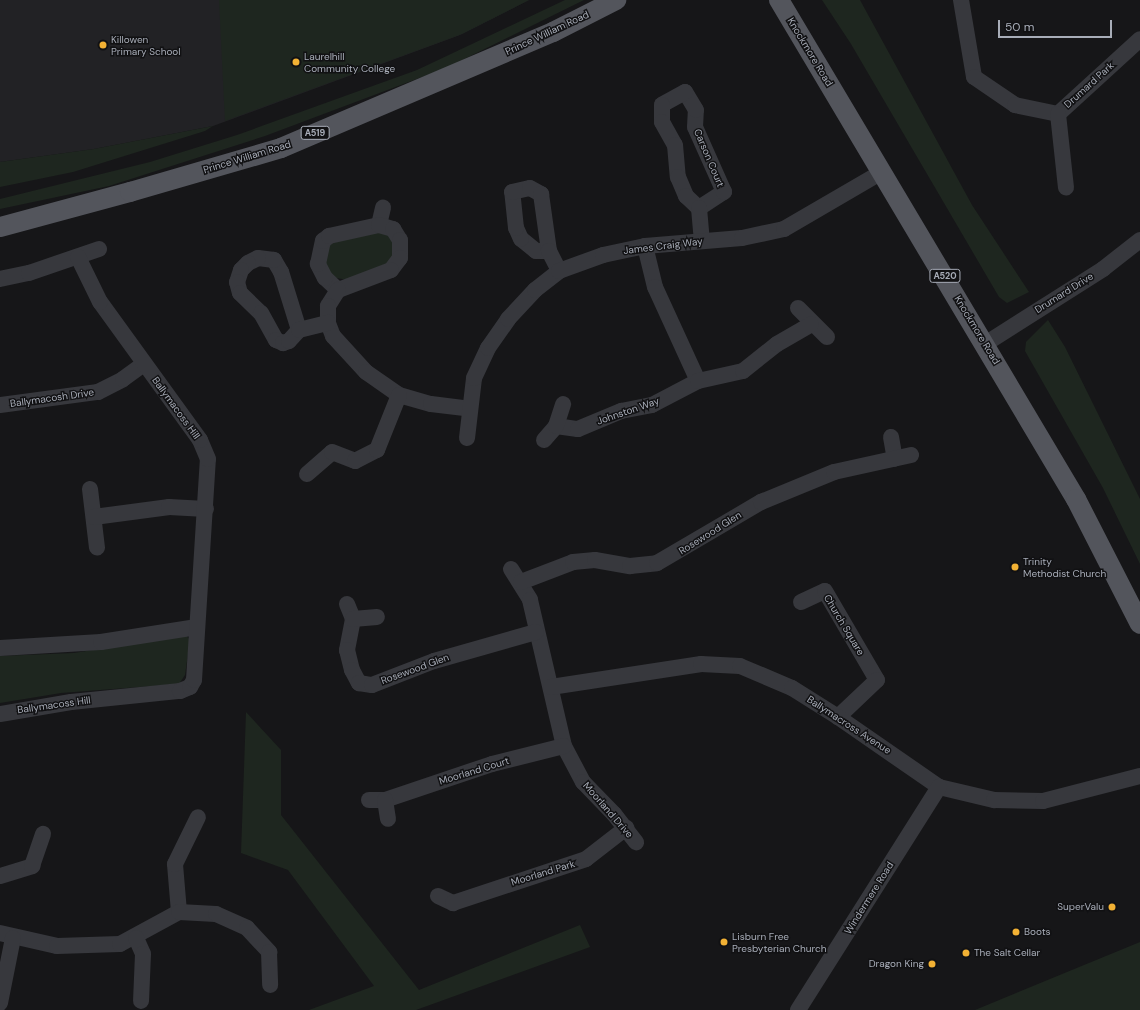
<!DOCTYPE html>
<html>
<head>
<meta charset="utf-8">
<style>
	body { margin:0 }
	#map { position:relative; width:1140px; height:1010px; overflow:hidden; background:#161618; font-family:"DM Sans",sans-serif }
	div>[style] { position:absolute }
	.built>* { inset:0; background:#222225 }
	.green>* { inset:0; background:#1e261f }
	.minor>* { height:16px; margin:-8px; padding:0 8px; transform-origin:8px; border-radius:8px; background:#37383d }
	.major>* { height:20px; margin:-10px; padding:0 10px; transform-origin:10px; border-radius:10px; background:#53555c }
	.dots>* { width:11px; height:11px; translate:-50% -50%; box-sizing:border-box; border:2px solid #111113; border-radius:50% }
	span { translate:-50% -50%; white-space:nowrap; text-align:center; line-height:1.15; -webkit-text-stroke:3px #111113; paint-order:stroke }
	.shield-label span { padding:1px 3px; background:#111113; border:1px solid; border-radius:3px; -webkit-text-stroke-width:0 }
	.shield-label { font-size:9px; color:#a8adb8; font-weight:700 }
	.street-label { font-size:10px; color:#a8adb8 }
	.poi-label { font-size:10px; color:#a8adb8 }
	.left { translate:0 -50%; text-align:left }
	.right { translate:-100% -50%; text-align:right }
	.scale { position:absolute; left:998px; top:20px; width:114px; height:18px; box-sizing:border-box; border:2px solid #a8adb8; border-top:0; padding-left:5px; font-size:12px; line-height:14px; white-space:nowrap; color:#a8adb8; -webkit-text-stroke:3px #111113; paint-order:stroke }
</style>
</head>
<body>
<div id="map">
	<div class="built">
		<i style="clip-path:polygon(0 0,529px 0,460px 35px,213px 126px,94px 149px,0 162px)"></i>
	</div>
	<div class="green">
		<i style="clip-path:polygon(219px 0,529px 0,462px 34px,225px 121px)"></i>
		<i style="clip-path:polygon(565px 0,584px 0,446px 68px,265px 136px,109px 186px,0 209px,0 199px,150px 162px,237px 135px,417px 70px)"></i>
		<i style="clip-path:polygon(822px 0,860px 0,972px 205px,1029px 292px,1007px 303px,999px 297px,851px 44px)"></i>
		<i style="clip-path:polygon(213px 126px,205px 131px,73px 172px,0 187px,0 162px,94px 149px)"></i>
		<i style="clip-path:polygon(376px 230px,390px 234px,394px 242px,394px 253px,390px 262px,348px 280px,336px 278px,328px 273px,325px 263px,329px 244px)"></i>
		<i style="clip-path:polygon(1048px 320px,1065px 347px,1140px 499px,1140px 564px,1103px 488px,1025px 351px,1026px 342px)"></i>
		<i style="clip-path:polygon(186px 635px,190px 640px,185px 675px,179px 684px,61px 693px,0 703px,0 656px,74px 653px)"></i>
		<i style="clip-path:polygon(246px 712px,281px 750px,281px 815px,419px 990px,580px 925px,590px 947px,416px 1010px,309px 1010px,374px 986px,288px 870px,241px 853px)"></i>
		<i style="clip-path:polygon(1140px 942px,1140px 1010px,975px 1010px)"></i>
	</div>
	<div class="minor">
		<i style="left:961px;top:0;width:78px;rotate:80.4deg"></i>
		<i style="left:974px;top:77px;width:50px;rotate:34.3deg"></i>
		<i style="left:1015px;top:105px;width:44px;rotate:11.8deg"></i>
		<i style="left:1058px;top:114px;width:111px;rotate:-42.4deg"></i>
		<i style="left:1058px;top:114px;width:74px;rotate:83.8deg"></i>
		<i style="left:699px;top:208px;width:30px;rotate:-33deg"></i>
		<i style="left:724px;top:192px;width:71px;rotate:-114deg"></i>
		<i style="left:695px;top:127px;width:17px;rotate:-87deg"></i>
		<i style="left:696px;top:110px;width:21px;rotate:-121deg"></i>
		<i style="left:685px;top:92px;width:26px;rotate:151deg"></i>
		<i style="left:662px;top:105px;width:17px;rotate:90deg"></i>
		<i style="left:662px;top:122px;width:26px;rotate:61deg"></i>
		<i style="left:675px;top:145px;width:32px;rotate:85deg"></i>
		<i style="left:678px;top:177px;width:21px;rotate:67deg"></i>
		<i style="left:686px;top:196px;width:18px;rotate:43deg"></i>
		<i style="left:699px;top:208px;width:33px;rotate:85deg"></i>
		<i style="left:379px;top:225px;width:18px;rotate:-77deg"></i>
		<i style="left:645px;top:246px;width:42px;rotate:76.3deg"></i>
		<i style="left:655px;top:287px;width:103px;rotate:65.4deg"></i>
		<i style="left:549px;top:251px;width:13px;rotate:180deg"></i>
		<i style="left:536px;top:251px;width:19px;rotate:-141deg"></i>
		<i style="left:521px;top:239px;width:12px;rotate:-114deg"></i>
		<i style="left:516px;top:228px;width:36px;rotate:-96deg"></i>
		<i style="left:512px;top:192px;width:18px;rotate:-13deg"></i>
		<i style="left:530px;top:188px;width:13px;rotate:29deg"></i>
		<i style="left:541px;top:194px;width:58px;rotate:82deg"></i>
		<i style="left:549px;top:251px;width:22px;rotate:63deg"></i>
		<i style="left:0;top:279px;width:30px;rotate:-12deg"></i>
		<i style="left:29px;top:273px;width:74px;rotate:-18.9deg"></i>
		<i style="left:338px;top:290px;width:18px;rotate:-137deg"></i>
		<i style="left:325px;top:278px;width:16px;rotate:-117deg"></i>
		<i style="left:318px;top:264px;width:24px;rotate:-78deg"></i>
		<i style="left:323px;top:241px;width:8px;rotate:-40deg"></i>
		<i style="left:329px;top:236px;width:51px;rotate:-12.4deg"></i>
		<i style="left:379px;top:225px;width:15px;rotate:16deg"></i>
		<i style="left:393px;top:229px;width:13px;rotate:58deg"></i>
		<i style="left:400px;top:240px;width:18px;rotate:90deg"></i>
		<i style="left:400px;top:258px;width:15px;rotate:127deg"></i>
		<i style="left:391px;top:270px;width:57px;rotate:159.3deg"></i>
		<i style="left:338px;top:290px;width:19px;rotate:122deg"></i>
		<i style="left:328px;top:306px;width:17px;rotate:90deg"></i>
		<i style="left:328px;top:323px;width:14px;rotate:69deg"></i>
		<i style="left:333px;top:336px;width:49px;rotate:47.5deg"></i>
		<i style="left:366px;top:372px;width:40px;rotate:34.9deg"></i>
		<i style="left:399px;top:395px;width:33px;rotate:16deg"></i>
		<i style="left:431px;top:404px;width:38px;rotate:7deg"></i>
		<i style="left:798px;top:308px;width:41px;rotate:45deg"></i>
		<i style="left:299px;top:330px;width:61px;rotate:-107.2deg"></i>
		<i style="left:281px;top:272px;width:14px;rotate:-120deg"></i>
		<i style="left:274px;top:260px;width:16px;rotate:-173deg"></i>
		<i style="left:258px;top:258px;width:11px;rotate:153deg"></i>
		<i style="left:248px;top:263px;width:10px;rotate:135deg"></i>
		<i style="left:241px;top:270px;width:13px;rotate:108deg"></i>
		<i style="left:237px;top:282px;width:11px;rotate:75deg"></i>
		<i style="left:240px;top:293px;width:29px;rotate:44deg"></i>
		<i style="left:261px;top:313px;width:31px;rotate:61deg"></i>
		<i style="left:276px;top:340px;width:8px;rotate:23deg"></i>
		<i style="left:283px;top:343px;width:6px;rotate:-18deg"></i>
		<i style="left:289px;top:341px;width:15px;rotate:-48deg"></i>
		<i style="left:299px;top:330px;width:30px;rotate:-14deg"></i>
		<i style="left:985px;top:344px;width:140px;rotate:-32.4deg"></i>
		<i style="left:1103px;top:269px;width:47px;rotate:-38.1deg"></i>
		<i style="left:0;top:405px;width:99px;rotate:-7.6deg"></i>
		<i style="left:98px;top:392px;width:28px;rotate:-27deg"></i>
		<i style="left:123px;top:379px;width:26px;rotate:-36deg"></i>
		<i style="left:556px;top:426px;width:22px;rotate:8deg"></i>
		<i style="left:578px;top:429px;width:47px;rotate:-22.7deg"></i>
		<i style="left:621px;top:411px;width:32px;rotate:-11deg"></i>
		<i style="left:652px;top:405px;width:52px;rotate:-27.6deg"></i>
		<i style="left:698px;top:381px;width:46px;rotate:-12.5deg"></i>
		<i style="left:743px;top:371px;width:43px;rotate:-38.5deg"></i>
		<i style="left:777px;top:344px;width:39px;rotate:-30deg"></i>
		<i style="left:891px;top:437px;width:22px;rotate:80deg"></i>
		<i style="left:467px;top:438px;width:60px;rotate:-83.3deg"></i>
		<i style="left:474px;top:378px;width:33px;rotate:-65deg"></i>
		<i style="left:488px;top:348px;width:35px;rotate:-55deg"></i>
		<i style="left:508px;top:319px;width:40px;rotate:-47deg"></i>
		<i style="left:535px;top:290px;width:31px;rotate:-38deg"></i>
		<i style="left:559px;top:271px;width:47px;rotate:-20deg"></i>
		<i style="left:603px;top:255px;width:43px;rotate:-12.1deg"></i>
		<i style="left:645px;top:246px;width:97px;rotate:-4.7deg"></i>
		<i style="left:742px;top:238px;width:43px;rotate:-12.1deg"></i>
		<i style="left:784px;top:229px;width:113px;rotate:-30.2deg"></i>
		<i style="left:544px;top:440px;width:18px;rotate:-49deg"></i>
		<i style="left:556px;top:426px;width:23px;rotate:-72deg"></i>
		<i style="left:307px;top:474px;width:33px;rotate:-41deg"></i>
		<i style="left:332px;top:452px;width:25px;rotate:21deg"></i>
		<i style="left:355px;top:461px;width:25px;rotate:-27deg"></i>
		<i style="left:377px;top:450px;width:59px;rotate:-68.2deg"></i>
		<i style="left:90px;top:489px;width:59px;rotate:83.2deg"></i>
		<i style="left:94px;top:517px;width:76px;rotate:-7.6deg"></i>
		<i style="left:169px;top:507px;width:37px;rotate:3deg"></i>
		<i style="left:511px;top:569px;width:36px;rotate:58deg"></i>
		<i style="left:530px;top:600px;width:150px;rotate:76.9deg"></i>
		<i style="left:564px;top:746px;width:41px;rotate:62.2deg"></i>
		<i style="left:583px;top:782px;width:45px;rotate:45.9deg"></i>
		<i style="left:614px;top:814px;width:36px;rotate:52deg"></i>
		<i style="left:521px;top:582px;width:56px;rotate:-21deg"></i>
		<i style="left:573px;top:562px;width:22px;rotate:-5deg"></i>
		<i style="left:595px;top:560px;width:36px;rotate:10deg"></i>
		<i style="left:630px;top:566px;width:27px;rotate:-6deg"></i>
		<i style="left:657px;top:563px;width:121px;rotate:-30.4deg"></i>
		<i style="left:761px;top:502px;width:79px;rotate:-22.3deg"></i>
		<i style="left:834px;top:472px;width:79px;rotate:-12.4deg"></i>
		<i style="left:801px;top:602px;width:26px;rotate:-25deg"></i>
		<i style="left:825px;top:591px;width:103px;rotate:59.7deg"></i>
		<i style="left:877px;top:680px;width:54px;rotate:136.5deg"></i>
		<i style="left:347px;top:604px;width:16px;rotate:68deg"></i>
		<i style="left:353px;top:619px;width:32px;rotate:101deg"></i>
		<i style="left:347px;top:650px;width:21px;rotate:76deg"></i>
		<i style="left:352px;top:670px;width:15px;rotate:62deg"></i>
		<i style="left:359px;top:683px;width:13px;rotate:9deg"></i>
		<i style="left:372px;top:685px;width:66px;rotate:-21.2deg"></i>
		<i style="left:434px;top:661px;width:106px;rotate:-15.9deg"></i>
		<i style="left:353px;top:619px;width:24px;rotate:-5deg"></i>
		<i style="left:0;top:648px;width:101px;rotate:-3.4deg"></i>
		<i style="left:101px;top:642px;width:97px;rotate:-8.9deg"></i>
		<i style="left:551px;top:687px;width:152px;rotate:-8.7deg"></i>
		<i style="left:701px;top:664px;width:39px;rotate:3deg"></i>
		<i style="left:740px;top:666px;width:56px;rotate:22.9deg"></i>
		<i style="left:792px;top:688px;width:54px;rotate:32.2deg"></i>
		<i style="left:838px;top:717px;width:123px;rotate:34.7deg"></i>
		<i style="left:939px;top:787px;width:57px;rotate:13.3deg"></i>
		<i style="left:994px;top:800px;width:49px;rotate:1.2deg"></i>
		<i style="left:1043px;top:801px;width:100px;rotate:-14.5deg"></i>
		<i style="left:0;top:714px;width:72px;rotate:-9.6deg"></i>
		<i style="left:71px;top:702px;width:110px;rotate:-5.8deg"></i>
		<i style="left:180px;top:691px;width:11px;rotate:-22deg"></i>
		<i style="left:190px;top:687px;width:8px;rotate:-60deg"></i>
		<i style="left:194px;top:680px;width:221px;rotate:-86.4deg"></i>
		<i style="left:208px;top:459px;width:21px;rotate:-113deg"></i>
		<i style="left:200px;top:440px;width:170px;rotate:-125.9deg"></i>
		<i style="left:100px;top:302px;width:50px;rotate:-116.1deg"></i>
		<i style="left:369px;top:800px;width:16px"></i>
		<i style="left:385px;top:800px;width:113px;rotate:-18.6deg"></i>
		<i style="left:492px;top:764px;width:74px;rotate:-14deg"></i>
		<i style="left:385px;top:800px;width:19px;rotate:81deg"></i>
		<i style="left:0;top:876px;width:34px;rotate:-17deg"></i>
		<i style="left:32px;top:866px;width:34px;rotate:-71deg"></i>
		<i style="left:438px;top:896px;width:17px;rotate:25deg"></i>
		<i style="left:453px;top:903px;width:140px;rotate:-18.3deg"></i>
		<i style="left:586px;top:859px;width:51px;rotate:-37.8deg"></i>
		<i style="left:179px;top:912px;width:48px;rotate:-94.8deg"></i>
		<i style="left:175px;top:864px;width:52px;rotate:-63.9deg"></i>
		<i style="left:0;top:933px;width:58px;rotate:12.8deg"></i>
		<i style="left:57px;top:946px;width:63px;rotate:-1.8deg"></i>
		<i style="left:120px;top:944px;width:67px;rotate:-28.5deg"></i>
		<i style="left:179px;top:912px;width:37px;rotate:3deg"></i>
		<i style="left:216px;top:914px;width:34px;rotate:24deg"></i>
		<i style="left:247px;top:928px;width:33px;rotate:47deg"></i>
		<i style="left:269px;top:952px;width:33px;rotate:88deg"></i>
		<i style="left:136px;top:938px;width:17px;rotate:66deg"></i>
		<i style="left:143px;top:954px;width:47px;rotate:92.4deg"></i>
		<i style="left:0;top:1003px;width:66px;rotate:-78.7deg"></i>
		<i style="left:798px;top:1010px;width:264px;rotate:-57.7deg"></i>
	</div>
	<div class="major">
		<i style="left:779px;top:0;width:581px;rotate:59.24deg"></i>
		<i style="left:1076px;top:499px;width:140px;rotate:62.9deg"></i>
		<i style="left:0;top:227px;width:135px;rotate:-15.1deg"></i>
		<i style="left:130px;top:192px;width:157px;rotate:-16.2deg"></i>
		<i style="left:281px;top:148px;width:296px;rotate:-23.1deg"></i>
		<i style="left:553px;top:32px;width:71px;rotate:-26.9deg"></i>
	</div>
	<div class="dots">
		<i style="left:103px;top:45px;background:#f2b134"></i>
		<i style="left:296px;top:62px;background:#f2b134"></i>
		<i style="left:1015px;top:567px;background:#f2b134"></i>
		<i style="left:1112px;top:907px;background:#f2b134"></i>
		<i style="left:1016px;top:932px;background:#f2b134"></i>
		<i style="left:724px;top:942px;background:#f2b134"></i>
		<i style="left:966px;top:953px;background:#f2b134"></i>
		<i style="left:932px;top:964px;background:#f2b134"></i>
	</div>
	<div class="shield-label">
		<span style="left:315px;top:133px">A519</span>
		<span style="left:945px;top:276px">A520</span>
	</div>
	<div class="street-label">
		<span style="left:547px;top:33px;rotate:-25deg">Prince William Road</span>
		<span style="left:810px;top:52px;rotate:59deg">Knockmore Road</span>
		<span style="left:1089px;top:85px;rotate:-42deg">Drumard Park</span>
		<span style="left:247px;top:157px;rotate:-17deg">Prince William Road</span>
		<span style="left:709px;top:158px;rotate:67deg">Carson Court</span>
		<span style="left:663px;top:246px;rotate:-7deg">James Craig Way</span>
		<span style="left:1064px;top:293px;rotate:-32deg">Drumard Drive</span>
		<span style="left:977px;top:330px;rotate:59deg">Knockmore Road</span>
		<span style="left:52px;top:398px;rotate:-8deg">Ballymacosh Drive</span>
		<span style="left:176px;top:408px;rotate:54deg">Ballymacoss Hill</span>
		<span style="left:628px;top:411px;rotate:-19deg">Johnston Way</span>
		<span style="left:710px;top:533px;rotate:-32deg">Rosewood Glen</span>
		<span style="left:844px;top:625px;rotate:59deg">Church Square</span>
		<span style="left:415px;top:669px;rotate:-20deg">Rosewood Glen</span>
		<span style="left:54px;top:705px;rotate:-8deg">Ballymacoss Hill</span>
		<span style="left:849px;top:725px;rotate:33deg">Ballymacross Avenue</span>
		<span style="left:474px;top:771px;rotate:-17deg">Moorland Court</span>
		<span style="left:608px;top:810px;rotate:49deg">Moorland Drive</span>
		<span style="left:543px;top:873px;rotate:-17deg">Moorland Park</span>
		<span style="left:869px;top:898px;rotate:-58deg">Windermere Road</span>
	</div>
	<div class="poi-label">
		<span class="left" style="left:111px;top:45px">Killowen<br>Primary School</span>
		<span class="left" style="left:304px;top:62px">Laurelhill<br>Community College</span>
		<span class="left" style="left:1023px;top:567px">Trinity<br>Methodist Church</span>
		<span class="right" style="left:1104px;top:907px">SuperValu</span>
		<span class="left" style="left:1024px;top:932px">Boots</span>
		<span class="left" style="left:732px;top:942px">Lisburn Free<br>Presbyterian Church</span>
		<span class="left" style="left:974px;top:953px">The Salt Cellar</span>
		<span class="right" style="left:924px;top:964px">Dragon King</span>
	</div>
	<div class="scale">50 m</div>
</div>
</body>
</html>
